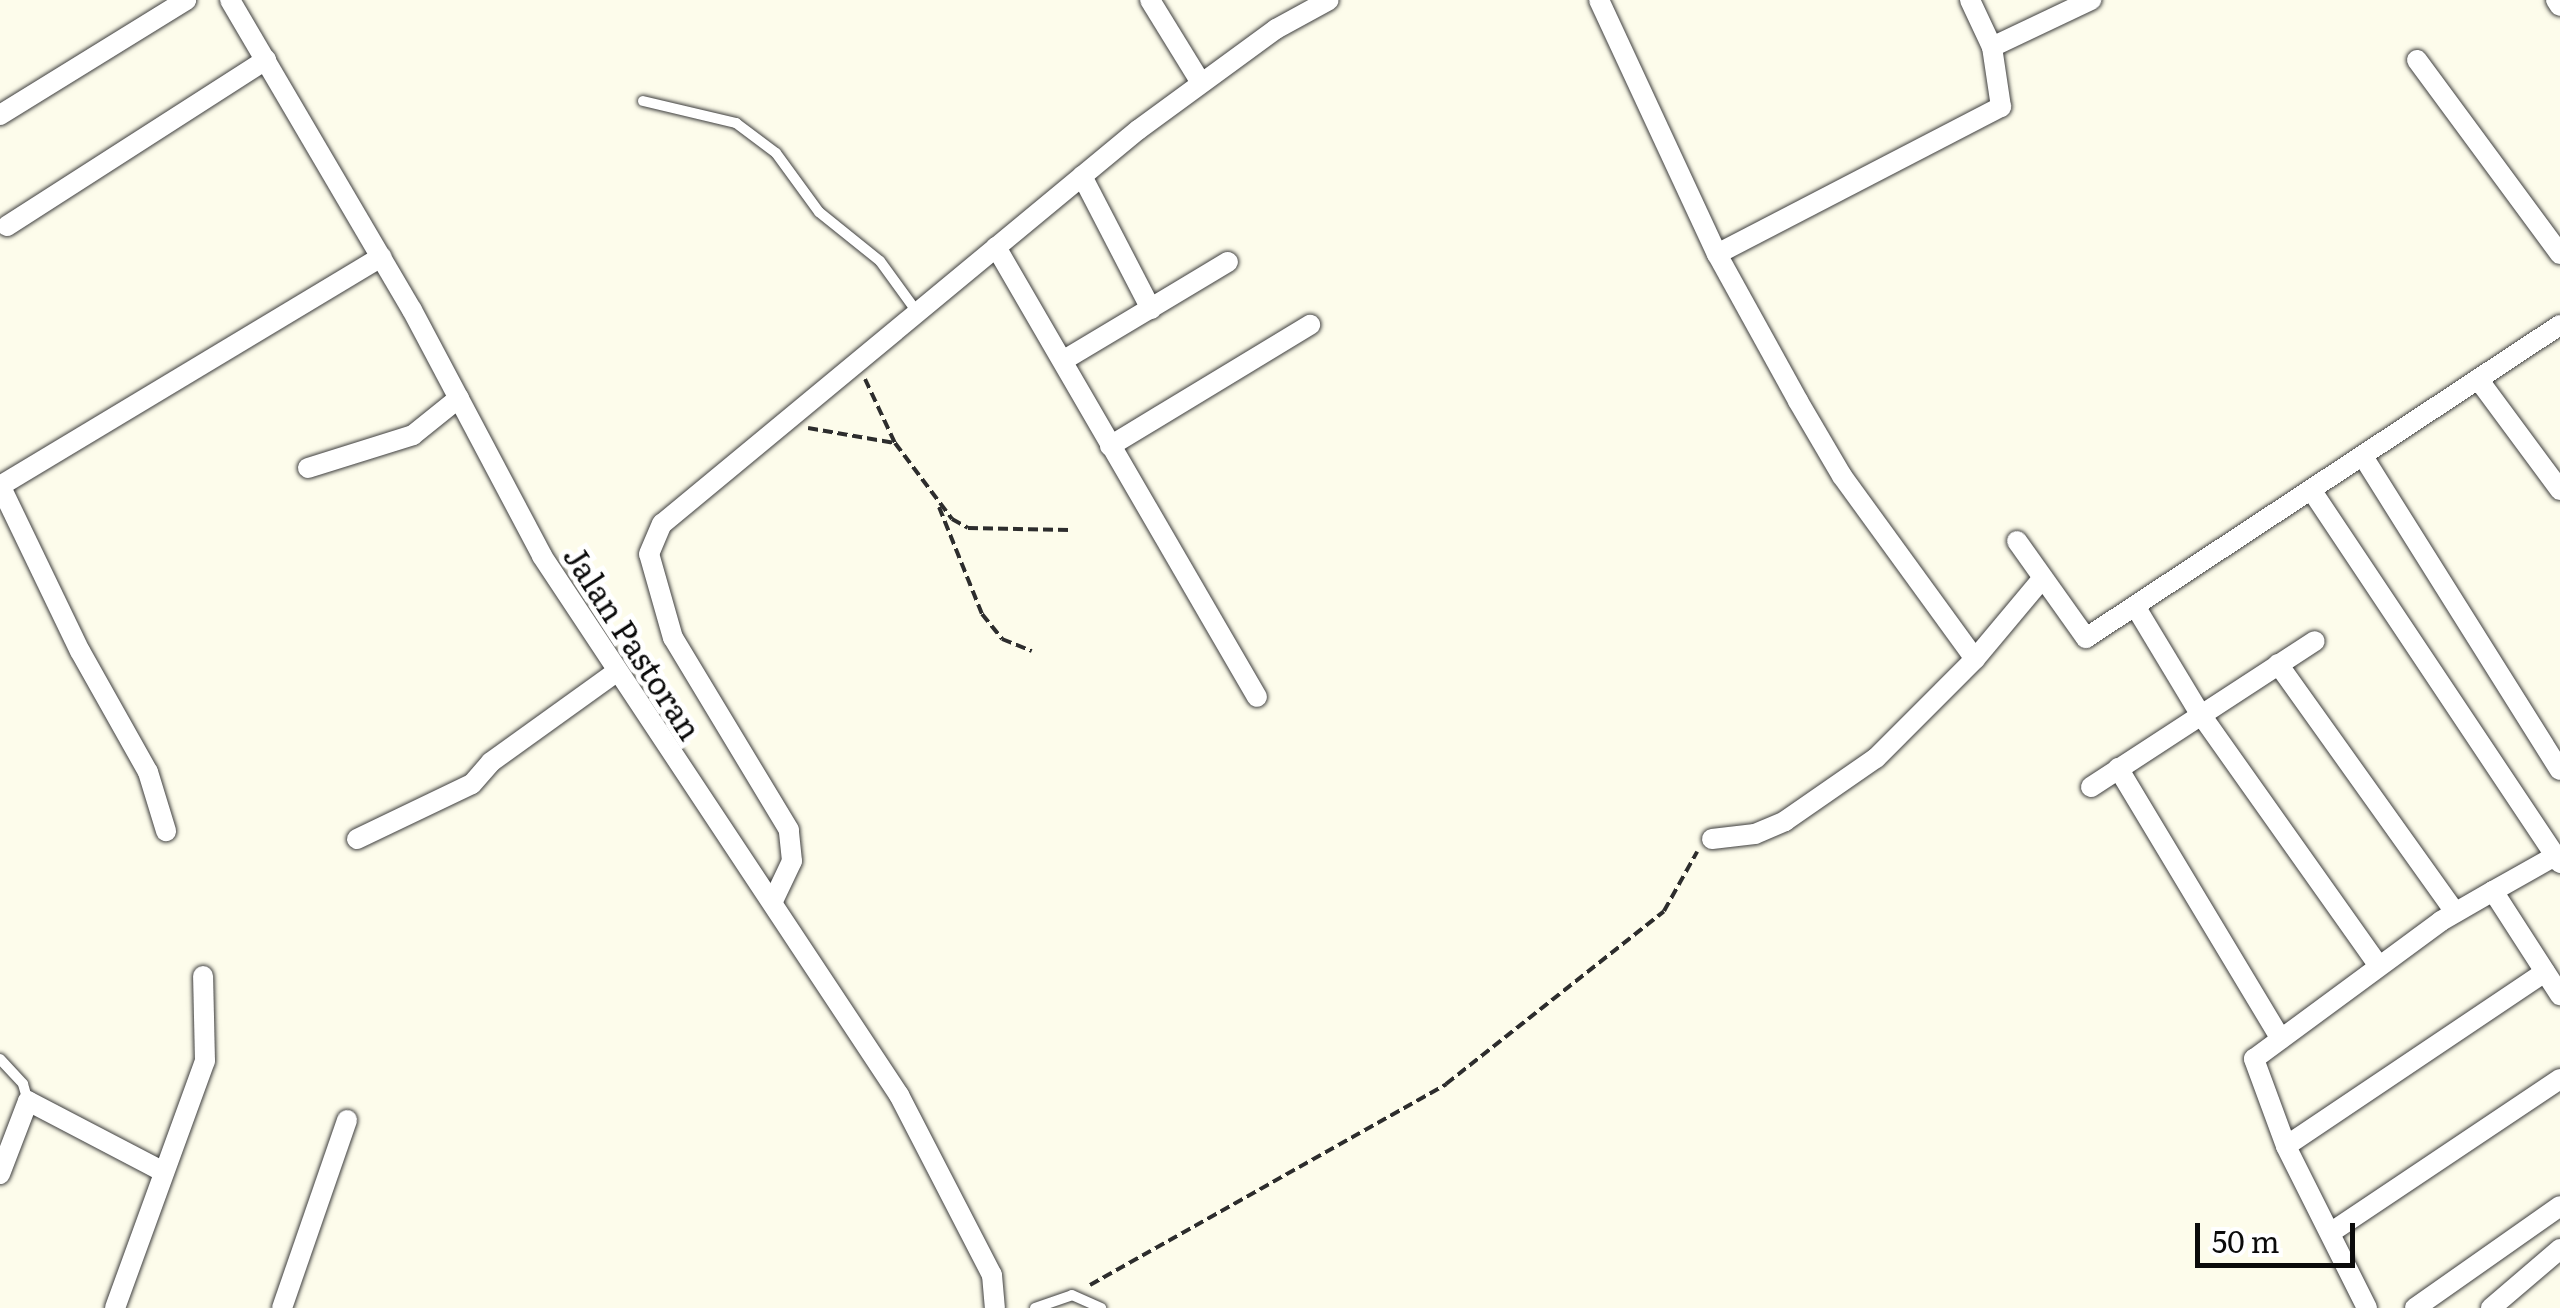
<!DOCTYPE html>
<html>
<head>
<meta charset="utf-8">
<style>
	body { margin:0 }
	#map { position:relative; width:2560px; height:1308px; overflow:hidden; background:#fdfceb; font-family:Literata,serif }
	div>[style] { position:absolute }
	.path>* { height:4px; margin-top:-2px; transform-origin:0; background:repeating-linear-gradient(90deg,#2d2d2d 0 10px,transparent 0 15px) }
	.roads { filter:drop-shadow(0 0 2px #3e3e3e) drop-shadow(0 0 2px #3e3e3e) }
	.lane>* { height:10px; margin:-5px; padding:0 5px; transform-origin:5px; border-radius:5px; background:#fff }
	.street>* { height:20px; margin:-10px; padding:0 10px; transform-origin:10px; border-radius:10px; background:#fff }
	span { translate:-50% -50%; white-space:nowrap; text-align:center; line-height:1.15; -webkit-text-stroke:10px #fff; paint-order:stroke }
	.street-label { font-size:32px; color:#0b0b0b }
	.scale { position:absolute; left:2195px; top:1223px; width:160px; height:45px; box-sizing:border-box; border:5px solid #0b0b0b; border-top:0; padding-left:12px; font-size:30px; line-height:35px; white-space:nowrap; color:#0b0b0b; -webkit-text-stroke:8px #fff; paint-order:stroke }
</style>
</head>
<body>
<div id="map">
	<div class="path">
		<i style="left:865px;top:379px;width:71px;rotate:64.9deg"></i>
		<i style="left:808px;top:428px;width:88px;rotate:9.8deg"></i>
		<i style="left:895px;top:443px;width:95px;rotate:53.1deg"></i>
		<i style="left:952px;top:519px;width:18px;rotate:29deg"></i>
		<i style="left:968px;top:528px;width:102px;rotate:1.1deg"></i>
		<i style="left:939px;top:507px;width:115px;rotate:68.1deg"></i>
		<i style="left:982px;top:614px;width:32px;rotate:51deg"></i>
		<i style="left:1002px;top:639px;width:32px;rotate:22deg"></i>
		<i style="left:1090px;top:1285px;width:409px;rotate:-29.4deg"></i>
		<i style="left:1446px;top:1084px;width:278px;rotate:-38.4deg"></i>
		<i style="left:1664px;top:911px;width:68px;rotate:-60.8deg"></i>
	</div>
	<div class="roads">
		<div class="lane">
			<i style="left:643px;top:101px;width:96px;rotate:13.3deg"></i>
			<i style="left:736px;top:123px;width:50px;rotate:36.9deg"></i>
			<i style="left:776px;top:153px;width:73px;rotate:53.9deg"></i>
			<i style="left:819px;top:212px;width:78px;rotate:38.8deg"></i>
			<i style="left:880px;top:261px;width:63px;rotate:54deg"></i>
			<i style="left:0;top:1059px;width:34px;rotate:47deg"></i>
			<i style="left:23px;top:1084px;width:18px;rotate:74deg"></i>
			<i style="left:1035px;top:1308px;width:39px;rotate:-19deg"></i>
			<i style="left:1072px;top:1295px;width:32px;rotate:24deg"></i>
		</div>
		<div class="street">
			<i style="left:230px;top:0;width:359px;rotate:59.6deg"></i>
			<i style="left:412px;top:310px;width:278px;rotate:62.1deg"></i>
			<i style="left:542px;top:556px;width:647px;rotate:56.48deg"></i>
			<i style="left:899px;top:1095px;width:203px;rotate:62.7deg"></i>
			<i style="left:992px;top:1275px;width:33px;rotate:85deg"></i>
			<i style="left:1150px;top:0;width:97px;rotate:58.4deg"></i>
			<i style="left:1599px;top:0;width:280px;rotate:65.1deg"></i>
			<i style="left:1717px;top:254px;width:168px;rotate:61.1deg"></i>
			<i style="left:1798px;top:401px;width:87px;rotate:59.6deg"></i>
			<i style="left:1842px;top:476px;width:226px;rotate:54deg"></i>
			<i style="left:2556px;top:0;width:7px;rotate:56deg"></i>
			<i style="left:1992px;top:47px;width:110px;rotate:-25.4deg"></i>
			<i style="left:2417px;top:60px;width:241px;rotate:53.6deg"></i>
			<i style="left:0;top:115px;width:219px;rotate:-31.7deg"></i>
			<i style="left:1082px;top:176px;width:150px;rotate:62.6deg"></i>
			<i style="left:7px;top:226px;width:308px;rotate:-32.7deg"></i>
			<i style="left:996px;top:247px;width:520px;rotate:59.89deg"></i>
			<i style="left:1717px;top:254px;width:320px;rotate:-27.4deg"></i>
			<i style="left:2001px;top:107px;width:61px;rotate:-98.5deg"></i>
			<i style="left:1992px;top:47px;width:52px;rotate:-115.1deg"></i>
			<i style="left:1064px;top:360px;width:191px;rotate:-30.9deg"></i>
			<i style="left:2478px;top:379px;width:138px;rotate:53.5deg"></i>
			<i style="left:1110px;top:446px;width:234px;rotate:-31.2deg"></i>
			<i style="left:2364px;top:458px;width:368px;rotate:57.9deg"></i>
			<i style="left:308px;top:468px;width:110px;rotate:-17.4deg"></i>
			<i style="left:413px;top:435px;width:59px;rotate:-38.8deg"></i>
			<i style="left:0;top:485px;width:184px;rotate:64.3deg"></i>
			<i style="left:80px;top:651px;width:139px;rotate:60.7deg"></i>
			<i style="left:148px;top:772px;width:62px;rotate:73deg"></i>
			<i style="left:0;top:486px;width:445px;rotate:-31deg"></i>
			<i style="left:2312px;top:491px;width:447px;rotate:56.3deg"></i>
			<i style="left:2017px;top:541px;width:119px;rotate:54.6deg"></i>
			<i style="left:2086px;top:638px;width:568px;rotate:-33.44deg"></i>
			<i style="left:2135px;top:606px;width:124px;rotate:58.9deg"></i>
			<i style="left:2199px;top:712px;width:311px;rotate:54.7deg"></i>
			<i style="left:2278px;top:664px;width:305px;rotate:54.5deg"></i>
			<i style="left:2118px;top:768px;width:316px;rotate:59deg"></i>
			<i style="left:2091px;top:787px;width:267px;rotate:-33.1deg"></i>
			<i style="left:357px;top:839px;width:127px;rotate:-25.6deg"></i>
			<i style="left:472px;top:784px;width:29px;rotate:-49deg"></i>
			<i style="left:491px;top:762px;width:153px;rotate:-35.7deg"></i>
			<i style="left:1712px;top:839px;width:43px;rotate:-6.6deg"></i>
			<i style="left:1755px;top:834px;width:33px;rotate:-23deg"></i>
			<i style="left:1785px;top:821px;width:111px;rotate:-34.7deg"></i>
			<i style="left:1876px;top:758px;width:140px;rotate:-45deg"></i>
			<i style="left:1975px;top:659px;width:104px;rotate:-50.1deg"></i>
			<i style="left:2493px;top:891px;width:71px;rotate:-29.4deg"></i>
			<i style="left:773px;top:901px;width:44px;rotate:-64.6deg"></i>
			<i style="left:792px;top:861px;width:31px;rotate:-96deg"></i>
			<i style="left:789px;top:830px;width:224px;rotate:-121.1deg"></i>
			<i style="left:673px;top:638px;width:87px;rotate:-105.9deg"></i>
			<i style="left:649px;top:554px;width:33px;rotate:-67deg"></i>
			<i style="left:662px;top:524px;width:618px;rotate:-39.62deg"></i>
			<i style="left:1138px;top:130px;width:171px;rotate:-36.2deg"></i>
			<i style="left:1276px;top:29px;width:60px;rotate:-28.7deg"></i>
			<i style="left:2286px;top:1146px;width:312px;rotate:-33.9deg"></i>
			<i style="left:0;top:1174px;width:78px;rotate:-69deg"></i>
			<i style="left:28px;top:1101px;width:153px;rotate:27.6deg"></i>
			<i style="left:2330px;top:1233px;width:277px;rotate:-33.8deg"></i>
			<i style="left:115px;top:1308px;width:263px;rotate:-70deg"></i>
			<i style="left:205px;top:1061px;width:85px;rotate:-91.3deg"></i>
			<i style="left:282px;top:1308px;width:199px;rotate:-70.9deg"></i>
			<i style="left:2367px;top:1308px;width:181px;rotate:-116.6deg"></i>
			<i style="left:2286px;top:1146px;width:93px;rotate:-110.2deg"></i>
			<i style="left:2254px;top:1059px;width:232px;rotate:-36.4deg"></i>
			<i style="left:2441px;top:921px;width:60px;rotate:-30deg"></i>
			<i style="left:2493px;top:891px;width:124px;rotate:57.2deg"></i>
			<i style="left:2415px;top:1308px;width:177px;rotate:-35.1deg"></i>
			<i style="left:2491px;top:1308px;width:91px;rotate:-40.5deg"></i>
		</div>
	</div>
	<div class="street-label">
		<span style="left:634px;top:642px;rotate:57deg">Jalan Pastoran</span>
	</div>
	<div class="scale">50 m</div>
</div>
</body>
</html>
